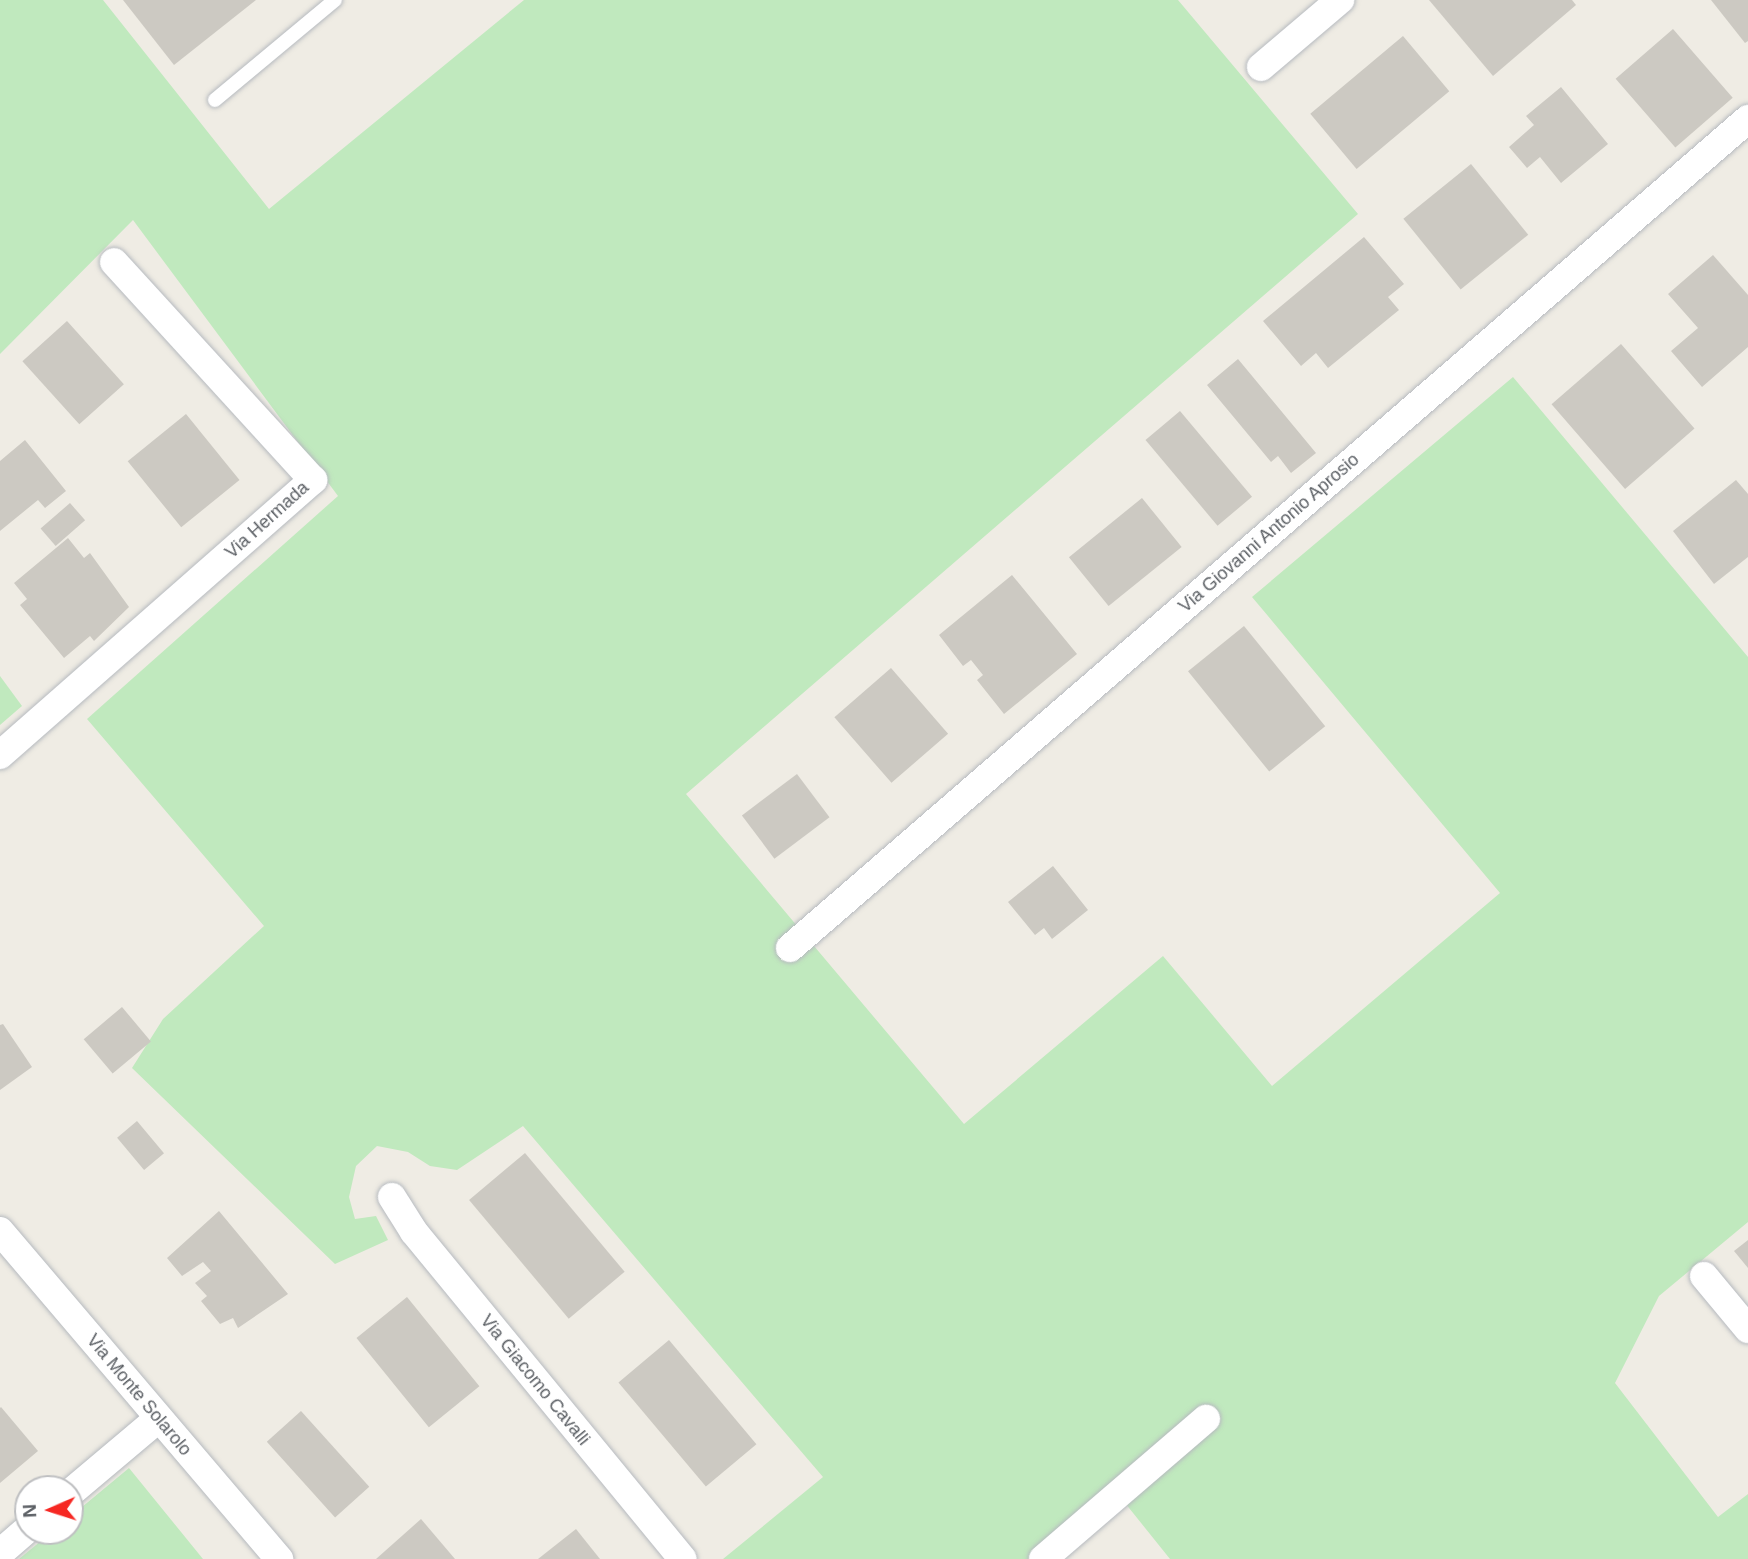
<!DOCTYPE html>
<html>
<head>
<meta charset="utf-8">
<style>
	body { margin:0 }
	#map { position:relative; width:1748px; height:1559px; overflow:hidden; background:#efece4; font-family:Helvetica,sans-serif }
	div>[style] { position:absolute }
	.green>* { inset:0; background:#c0e9be }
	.building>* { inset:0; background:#ccc9c2; transform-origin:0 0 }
	.roads { filter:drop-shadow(0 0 2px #b6babf) drop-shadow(0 0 2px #b6babf) }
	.lane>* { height:14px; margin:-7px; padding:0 7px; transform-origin:7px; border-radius:7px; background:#fff }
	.street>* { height:28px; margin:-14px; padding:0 14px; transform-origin:14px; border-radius:14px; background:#fff }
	span { translate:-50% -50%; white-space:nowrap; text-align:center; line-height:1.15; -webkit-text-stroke:5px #fff; paint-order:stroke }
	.street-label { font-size:18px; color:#5c6065 }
	.north { position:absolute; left:14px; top:1475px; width:70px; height:70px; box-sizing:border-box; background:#fff; border:2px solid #bebfc1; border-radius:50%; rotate:267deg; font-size:19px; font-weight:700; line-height:28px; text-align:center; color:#5c6065 }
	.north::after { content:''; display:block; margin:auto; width:24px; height:32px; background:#f62823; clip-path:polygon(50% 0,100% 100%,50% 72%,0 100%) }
</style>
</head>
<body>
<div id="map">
	<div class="green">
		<i style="clip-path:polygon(0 0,103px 0,269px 209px,524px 0,1178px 0,1358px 214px,686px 794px,964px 1124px,1163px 956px,1272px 1086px,1500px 893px,1252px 597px,1513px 377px,1748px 657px,1748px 1222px,1659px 1296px,1615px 1383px,1718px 1517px,1748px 1494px,1748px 1559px,1170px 1559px,1117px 1493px,1035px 1559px,723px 1559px,823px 1477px,523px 1126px,457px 1170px,430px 1166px,408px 1152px,377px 1146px,356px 1166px,349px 1197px,355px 1219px,376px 1216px,388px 1240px,335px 1264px,132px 1068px,163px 1019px,264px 926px,87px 719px,338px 496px,133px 220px,0 354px)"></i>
		<i style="clip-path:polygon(0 676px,22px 706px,0 725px)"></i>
		<i style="clip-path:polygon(129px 1468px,203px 1559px,19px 1559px,53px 1531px,70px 1531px,70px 1517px)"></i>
	</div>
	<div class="building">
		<i style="clip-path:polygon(123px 0,256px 0,174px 65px)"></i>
		<i style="clip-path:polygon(1429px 0,1572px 0,1576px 5px,1493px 76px)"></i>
		<i style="clip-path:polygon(1711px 0,1748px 0,1748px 41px,1745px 43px)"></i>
		<i style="left:1673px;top:29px;width:91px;height:76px;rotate:49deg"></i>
		<i style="left:1403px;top:36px;width:72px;height:121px;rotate:50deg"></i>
		<i style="clip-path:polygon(1561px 87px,1608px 144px,1561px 183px,1540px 157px,1527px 168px,1509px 147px,1534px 125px,1526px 116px)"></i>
		<i style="left:1471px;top:164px;width:91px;height:87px;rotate:51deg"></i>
		<i style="clip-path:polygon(1364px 237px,1404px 284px,1388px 297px,1399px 310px,1328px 368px,1316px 353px,1301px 366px,1263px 321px)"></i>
		<i style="clip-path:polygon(1713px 255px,1748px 295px,1748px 347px,1702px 387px,1671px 351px,1698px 328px,1668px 294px)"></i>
		<i style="left:67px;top:321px;width:85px;height:60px;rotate:48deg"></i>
		<i style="left:1621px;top:344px;width:112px;height:92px;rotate:49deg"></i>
		<i style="clip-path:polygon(1238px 359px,1316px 453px,1291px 473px,1278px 456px,1271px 462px,1207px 385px)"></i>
		<i style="left:1180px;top:411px;width:112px;height:45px;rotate:50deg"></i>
		<i style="left:186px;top:414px;width:85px;height:75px;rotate:51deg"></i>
		<i style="clip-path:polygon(25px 440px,66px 491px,45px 508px,38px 500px,0 531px,0 461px)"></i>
		<i style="clip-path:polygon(1736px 480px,1748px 494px,1748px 557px,1714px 584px,1673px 531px)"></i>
		<i style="left:1142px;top:498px;width:63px;height:94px;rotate:51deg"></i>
		<i style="left:70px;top:503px;width:23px;height:39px;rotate:49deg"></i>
		<i style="clip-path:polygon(68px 538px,84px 558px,90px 553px,129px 607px,94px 641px,90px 636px,64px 658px,20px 605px,27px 599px,14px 583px)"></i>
		<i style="clip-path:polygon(1012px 575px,1077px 654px,1004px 714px,977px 680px,983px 675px,971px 660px,963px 666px,939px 635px)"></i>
		<i style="left:1244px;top:626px;width:129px;height:72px;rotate:51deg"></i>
		<i style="left:891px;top:668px;width:87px;height:75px;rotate:49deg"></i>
		<i style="left:797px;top:774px;width:54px;height:69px;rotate:53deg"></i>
		<i style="clip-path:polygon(1053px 866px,1088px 910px,1052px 939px,1044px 928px,1035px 935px,1008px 902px)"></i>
		<i style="left:122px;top:1007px;width:45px;height:50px;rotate:50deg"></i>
		<i style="clip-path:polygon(3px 1024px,32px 1067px,0 1090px,0 1025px)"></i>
		<i style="left:137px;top:1121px;width:42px;height:26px;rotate:50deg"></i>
		<i style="left:525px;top:1153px;width:155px;height:73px;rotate:50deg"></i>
		<i style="clip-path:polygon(219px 1211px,288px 1294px,238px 1328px,233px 1318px,220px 1324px,201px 1301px,207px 1296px,195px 1283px,211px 1271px,203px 1262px,182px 1276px,167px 1258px)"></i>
		<i style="clip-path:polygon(1748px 1240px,1748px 1268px,1734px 1251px)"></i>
		<i style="left:407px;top:1297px;width:115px;height:65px;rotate:51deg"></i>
		<i style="left:669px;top:1340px;width:136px;height:66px;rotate:50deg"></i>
		<i style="clip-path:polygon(1px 1407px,38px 1451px,0 1483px,0 1408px)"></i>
		<i style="left:301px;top:1411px;width:102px;height:46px;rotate:48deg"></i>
		<i style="clip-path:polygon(421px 1519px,455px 1559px,376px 1559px)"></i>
		<i style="clip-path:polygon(576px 1529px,600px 1559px,538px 1559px)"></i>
	</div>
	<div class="roads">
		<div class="lane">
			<i style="left:215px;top:100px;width:156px;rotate:-39.8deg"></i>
		</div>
		<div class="street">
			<i style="left:1261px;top:67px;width:104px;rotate:-40.3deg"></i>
			<i style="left:0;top:755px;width:417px;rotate:-41.3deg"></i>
			<i style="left:313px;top:480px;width:295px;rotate:-132.4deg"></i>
			<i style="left:790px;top:948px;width:1267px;rotate:-40.87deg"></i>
			<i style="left:392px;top:1197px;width:41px;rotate:57.8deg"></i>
			<i style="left:414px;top:1232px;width:423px;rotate:50.6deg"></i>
			<i style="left:0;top:1231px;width:431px;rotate:49.6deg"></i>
			<i style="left:1704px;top:1276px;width:69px;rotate:50.3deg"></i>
			<i style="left:70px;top:1493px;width:116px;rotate:-40.1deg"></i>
			<i style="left:0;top:1553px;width:37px;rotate:-41deg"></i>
			<i style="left:1043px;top:1559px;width:215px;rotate:-40.7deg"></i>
		</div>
	</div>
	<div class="street-label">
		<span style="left:267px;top:520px;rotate:-42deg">Via Hermada</span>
		<span style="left:1269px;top:533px;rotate:-41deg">Via Giovanni Antonio Aprosio</span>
		<span style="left:535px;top:1380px;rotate:51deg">Via Giacomo Cavalli</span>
		<span style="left:139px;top:1395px;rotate:50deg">Via Monte Solarolo</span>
	</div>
	<div class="north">N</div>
</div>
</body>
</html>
